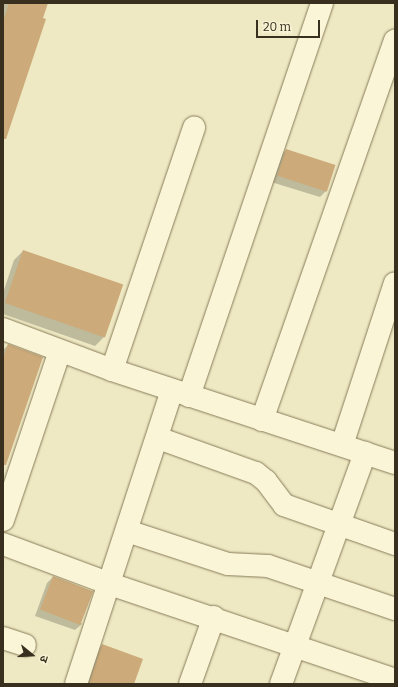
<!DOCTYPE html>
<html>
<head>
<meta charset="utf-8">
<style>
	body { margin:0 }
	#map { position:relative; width:398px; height:687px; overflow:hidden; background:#eee9c3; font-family:Bitter,"Noto Sans Devanagari",serif }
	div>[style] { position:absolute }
	.shadow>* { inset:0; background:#0003 }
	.building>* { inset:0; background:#ccaa79; transform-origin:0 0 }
	.roads { filter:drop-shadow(0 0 1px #897b5a) drop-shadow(0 0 1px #897b5a) }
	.minor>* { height:22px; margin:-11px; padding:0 11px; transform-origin:11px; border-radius:11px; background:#f9f5d6 }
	span { translate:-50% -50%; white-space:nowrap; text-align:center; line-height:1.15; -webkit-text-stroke:3px #f6f2d3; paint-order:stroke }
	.frame { position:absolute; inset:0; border:4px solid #382f1e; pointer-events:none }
	.north { position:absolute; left:12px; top:635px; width:40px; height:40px; -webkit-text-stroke:3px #f6f2d3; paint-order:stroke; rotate:108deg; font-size:11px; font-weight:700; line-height:16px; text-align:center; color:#382f1e }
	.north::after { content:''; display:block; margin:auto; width:14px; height:18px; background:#382f1e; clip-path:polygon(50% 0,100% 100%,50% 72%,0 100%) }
	.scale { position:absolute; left:256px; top:20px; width:64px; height:18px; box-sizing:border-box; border:2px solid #382f1e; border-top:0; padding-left:5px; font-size:12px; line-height:14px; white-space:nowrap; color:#382f1e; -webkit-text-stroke:3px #f6f2d3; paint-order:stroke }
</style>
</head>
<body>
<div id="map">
	<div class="shadow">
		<i style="clip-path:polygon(3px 3px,46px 3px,3px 129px)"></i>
		<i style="clip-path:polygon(286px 150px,334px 165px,326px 191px,320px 197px,271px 182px,280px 156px)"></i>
		<i style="clip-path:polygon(23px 251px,104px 337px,95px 346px,3px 314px,3px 293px,14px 260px)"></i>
		<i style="clip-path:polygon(8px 345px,3px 448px,3px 350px)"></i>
		<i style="clip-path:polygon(53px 577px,82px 624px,75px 630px,35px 616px,47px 583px)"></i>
		<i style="clip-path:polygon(102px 645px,133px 684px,86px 684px,96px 652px)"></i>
	</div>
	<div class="building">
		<i style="clip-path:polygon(9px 3px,48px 3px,43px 18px,46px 19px,6px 139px,3px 139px,3px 22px)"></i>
		<i style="left:286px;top:149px;width:52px;height:28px;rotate:18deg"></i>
		<i style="left:23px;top:250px;width:106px;height:56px;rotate:19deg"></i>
		<i style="clip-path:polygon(8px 344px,43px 357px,6px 465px,3px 465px,3px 358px)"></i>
		<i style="left:53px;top:576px;width:43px;height:36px;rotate:21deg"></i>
		<i style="clip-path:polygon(102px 644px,143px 659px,134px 684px,89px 684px)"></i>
	</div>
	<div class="roads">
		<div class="minor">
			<i style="left:3px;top:329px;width:116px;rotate:20.6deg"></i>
			<i style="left:112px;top:370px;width:298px;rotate:18.2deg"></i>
			<i style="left:112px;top:370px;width:256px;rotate:-71.3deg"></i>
			<i style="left:189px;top:396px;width:415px;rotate:-71.3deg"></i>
			<i style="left:262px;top:420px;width:402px;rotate:-70.7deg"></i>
			<i style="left:158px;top:438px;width:104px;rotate:19.7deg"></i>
			<i style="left:256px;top:473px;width:13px;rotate:39deg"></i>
			<i style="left:266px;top:481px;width:30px;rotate:53deg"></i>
			<i style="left:284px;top:505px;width:118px;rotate:19.4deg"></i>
			<i style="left:342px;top:445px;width:170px;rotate:-71.9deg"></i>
			<i style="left:3px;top:520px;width:178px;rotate:-71.4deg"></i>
			<i style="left:127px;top:531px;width:106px;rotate:18.1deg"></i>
			<i style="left:228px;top:564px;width:40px;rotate:2.9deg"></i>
			<i style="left:268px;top:566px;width:134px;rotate:18.7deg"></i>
			<i style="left:3px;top:544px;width:114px;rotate:20.5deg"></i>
			<i style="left:110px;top:584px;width:301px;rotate:18.6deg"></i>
			<i style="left:3px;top:638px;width:23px;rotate:18deg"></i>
			<i style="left:76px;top:684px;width:308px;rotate:-71.9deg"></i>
			<i style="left:190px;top:684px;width:71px;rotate:-70.3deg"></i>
			<i style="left:281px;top:684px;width:246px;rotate:-70deg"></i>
		</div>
	</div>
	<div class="frame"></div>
	<div class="north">उ</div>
	<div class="scale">20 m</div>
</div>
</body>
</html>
